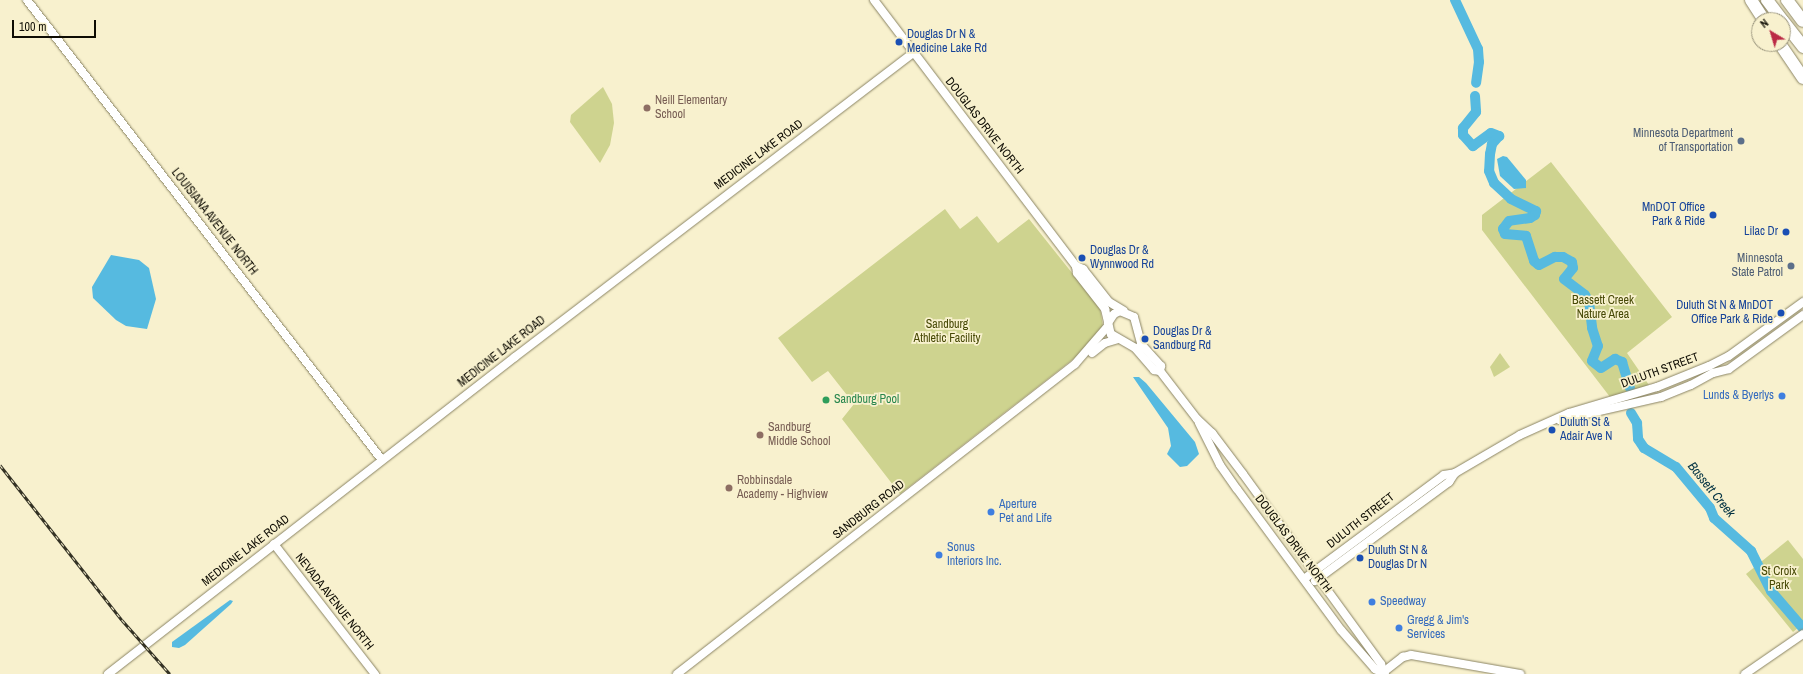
<!DOCTYPE html>
<html>
<head>
<meta charset="utf-8">
<style>
	body { margin:0 }
	#map { position:relative; width:1803px; height:674px; overflow:hidden; background:#f8f1ce; font-family:"Archivo Narrow",sans-serif }
	div>[style] { position:absolute }
	.green>* { inset:0; background:#ced38f }
	.water>* { inset:0; background:#56bae0 }
	.river>* { height:10px; margin:-5px; padding:0 5px; transform-origin:5px; border-radius:5px; background:#56bae0 }
	.roads { filter:drop-shadow(0 0 1px #8a8464) drop-shadow(0 0 1px #8a8464) }
	.tertiary>* { height:8px; margin:-4px; padding:0 4px; transform-origin:4px; border-radius:4px; background:#fff }
	.motorway>* { height:12px; margin:-6px; padding:0 6px; transform-origin:6px; border-radius:6px; background:#fff }
	.rail>* { height:3px; margin-top:-1.5px; transform-origin:0; background:repeating-linear-gradient(90deg,#f8f1ce 0 4.5px,#343224 0 9px); box-sizing:border-box; border-block:1px solid #343224 }
	.dots>* { width:11px; height:11px; translate:-50% -50%; box-sizing:border-box; border:2px solid #f8f1ce; border-radius:50% }
	span { translate:-50% -50%; white-space:nowrap; text-align:center; line-height:1.15; -webkit-text-stroke:3.5px #f8f1ce; paint-order:stroke }
	.transit-label { font-size:12px; color:#164399 }
	.left { translate:0 -50%; text-align:left }
	.right { translate:-100% -50%; text-align:right }
	.education-label { font-size:12px; color:#785e54 }
	.street-label { font-size:12px; color:#0e0c03 }
	.service-label { font-size:12px; color:#4e5e75 }
	.park-label { font-size:12px; color:#474906 }
	.shop-label { font-size:12px; color:#366cbe }
	.leisure-label { font-size:12px; color:#27864d }
	.water-label { font-size:13px; color:#053444; font-style:italic }
	.north { position:absolute; left:1751px; top:12px; width:40px; height:40px; box-sizing:border-box; background:#f8f1ce; border:1px solid #9a957d; border-radius:50%; rotate:322deg; font-size:11px; font-weight:700; line-height:16px; text-align:center; color:#0e0c03 }
	.north::after { content:''; display:block; margin:auto; width:14px; height:18px; background:#bb2a45; clip-path:polygon(50% 0,100% 100%,50% 72%,0 100%) }
	.scale { position:absolute; left:12px; top:20px; width:84px; height:18px; box-sizing:border-box; border:2px solid #0e0c03; border-top:0; padding-left:5px; font-size:12px; line-height:14px; white-space:nowrap; color:#0e0c03; -webkit-text-stroke:3px #f8f1ce; paint-order:stroke }
</style>
</head>
<body>
<div id="map">
	<div class="green">
		<i style="clip-path:polygon(603px 87px,612px 104px,614px 123px,610px 145px,600px 163px,570px 122px,571px 115px)"></i>
		<i style="clip-path:polygon(1551px 162px,1672px 317px,1627px 353px,1651px 388px,1610px 397px,1482px 230px,1482px 215px)"></i>
		<i style="clip-path:polygon(945px 209px,960px 229px,977px 216px,998px 243px,1029px 219px,1100px 308px,1103px 327px,1081px 353px,900px 494px,842px 419px,854px 404px,828px 371px,812px 382px,778px 338px)"></i>
		<i style="clip-path:polygon(1500px 353px,1510px 367px,1494px 377px,1490px 367px)"></i>
		<i style="clip-path:polygon(1788px 540px,1803px 559px,1803px 624px,1793px 632px,1746px 574px)"></i>
	</div>
	<div class="water">
		<i style="clip-path:polygon(1503px 156px,1507px 157px,1526px 180px,1526px 188px,1514px 189px,1500px 176px,1497px 159px)"></i>
		<i style="clip-path:polygon(111px 255px,139px 260px,149px 268px,156px 299px,147px 329px,126px 326px,116px 320px,93px 298px,92px 287px)"></i>
		<i style="clip-path:polygon(1133px 377px,1139px 377px,1146px 383px,1195px 442px,1199px 454px,1187px 466px,1180px 467px,1167px 454px,1171px 446px,1168px 428px)"></i>
		<i style="clip-path:polygon(230px 600px,233px 601px,231px 604px,185px 645px,179px 648px,172px 647px,172px 642px)"></i>
	</div>
	<div class="river">
		<i style="left:1455px;top:0;width:54px;rotate:64.9deg"></i>
		<i style="left:1478px;top:49px;width:13px;rotate:86deg"></i>
		<i style="left:1479px;top:62px;width:21px;rotate:98deg"></i>
		<i style="left:1475px;top:96px;width:16px;rotate:86deg"></i>
		<i style="left:1476px;top:112px;width:21px;rotate:129deg"></i>
		<i style="left:1463px;top:128px;width:7px;rotate:90deg"></i>
		<i style="left:1463px;top:135px;width:15px;rotate:48deg"></i>
		<i style="left:1473px;top:146px;width:22px;rotate:-36deg"></i>
		<i style="left:1491px;top:133px;width:9px;rotate:21deg"></i>
		<i style="left:1499px;top:136px;width:11px;rotate:131deg"></i>
		<i style="left:1492px;top:144px;width:10px;rotate:101deg"></i>
		<i style="left:1490px;top:154px;width:17px;rotate:93deg"></i>
		<i style="left:1489px;top:171px;width:13px;rotate:67deg"></i>
		<i style="left:1494px;top:183px;width:23px;rotate:43deg"></i>
		<i style="left:1511px;top:199px;width:28px;rotate:26deg"></i>
		<i style="left:1536px;top:211px;width:4px;rotate:104deg"></i>
		<i style="left:1535px;top:215px;width:6px;rotate:149deg"></i>
		<i style="left:1530px;top:218px;width:21px;rotate:172deg"></i>
		<i style="left:1509px;top:221px;width:10px;rotate:127deg"></i>
		<i style="left:1503px;top:229px;width:5px;rotate:68deg"></i>
		<i style="left:1505px;top:234px;width:21px;rotate:5deg"></i>
		<i style="left:1526px;top:236px;width:26px;rotate:72deg"></i>
		<i style="left:1534px;top:261px;width:6px;rotate:39deg"></i>
		<i style="left:1539px;top:265px;width:18px;rotate:-27deg"></i>
		<i style="left:1555px;top:257px;width:8px"></i>
		<i style="left:1563px;top:257px;width:10px;rotate:29deg"></i>
		<i style="left:1572px;top:262px;width:6px;rotate:81deg"></i>
		<i style="left:1573px;top:268px;width:14px;rotate:129deg"></i>
		<i style="left:1564px;top:279px;width:26px;rotate:37deg"></i>
		<i style="left:1585px;top:295px;width:8px;rotate:60deg"></i>
		<i style="left:1589px;top:302px;width:26px;rotate:83deg"></i>
		<i style="left:1592px;top:328px;width:19px;rotate:72deg"></i>
		<i style="left:1598px;top:346px;width:16px;rotate:112deg"></i>
		<i style="left:1592px;top:361px;width:11px;rotate:38deg"></i>
		<i style="left:1601px;top:368px;width:17px;rotate:-33deg"></i>
		<i style="left:1615px;top:359px;width:8px;rotate:23deg"></i>
		<i style="left:1622px;top:362px;width:27px;rotate:73deg"></i>
		<i style="left:1631px;top:413px;width:12px;rotate:59deg"></i>
		<i style="left:1637px;top:423px;width:16px;rotate:86deg"></i>
		<i style="left:1638px;top:439px;width:11px;rotate:56deg"></i>
		<i style="left:1644px;top:448px;width:37px;rotate:31deg"></i>
		<i style="left:1676px;top:467px;width:53px;rotate:50.3deg"></i>
		<i style="left:1710px;top:508px;width:11px;rotate:68deg"></i>
		<i style="left:1714px;top:518px;width:50px;rotate:41.7deg"></i>
		<i style="left:1751px;top:551px;width:45px;rotate:63.4deg"></i>
		<i style="left:1771px;top:591px;width:48px;rotate:49.3deg"></i>
	</div>
	<div class="roads">
		<div class="tertiary">
			<i style="left:27px;top:0;width:581px;rotate:52.34deg"></i>
			<i style="left:874px;top:0;width:334px;rotate:52.8deg"></i>
			<i style="left:1076px;top:266px;width:8px;rotate:23deg"></i>
			<i style="left:1083px;top:269px;width:42px;rotate:51.8deg"></i>
			<i style="left:1109px;top:302px;width:17px;rotate:31deg"></i>
			<i style="left:1076px;top:266px;width:7px;rotate:82deg"></i>
			<i style="left:1077px;top:273px;width:46px;rotate:52.1deg"></i>
			<i style="left:1105px;top:309px;width:26px;rotate:77deg"></i>
			<i style="left:1111px;top:334px;width:28px;rotate:30deg"></i>
			<i style="left:1135px;top:348px;width:29px;rotate:49deg"></i>
			<i style="left:1154px;top:370px;width:6px;rotate:9deg"></i>
			<i style="left:1108px;top:323px;width:11px;rotate:-56deg"></i>
			<i style="left:1114px;top:314px;width:7px;rotate:-27deg"></i>
			<i style="left:1120px;top:311px;width:15px;rotate:23deg"></i>
			<i style="left:1134px;top:317px;width:28px;rotate:75deg"></i>
			<i style="left:1141px;top:344px;width:30px;rotate:48deg"></i>
			<i style="left:1161px;top:366px;width:5px;rotate:101deg"></i>
			<i style="left:1160px;top:371px;width:61px;rotate:52.4deg"></i>
			<i style="left:1197px;top:419px;width:21px;rotate:43deg"></i>
			<i style="left:1212px;top:433px;width:51px;rotate:52.9deg"></i>
			<i style="left:1243px;top:474px;width:235px;rotate:54deg"></i>
			<i style="left:1381px;top:664px;width:9px;rotate:77deg"></i>
			<i style="left:1092px;top:353px;width:16px;rotate:-38deg"></i>
			<i style="left:1105px;top:343px;width:14px;rotate:-17deg"></i>
			<i style="left:1560px;top:420px;width:104px;rotate:-12.8deg"></i>
			<i style="left:1661px;top:397px;width:32px;rotate:-22deg"></i>
			<i style="left:1691px;top:385px;width:25px;rotate:-29deg"></i>
			<i style="left:1713px;top:373px;width:16px;rotate:-14deg"></i>
			<i style="left:1729px;top:369px;width:92px;rotate:-36.1deg"></i>
			<i style="left:1199px;top:423px;width:47px;rotate:63.4deg"></i>
			<i style="left:1220px;top:465px;width:29px;rotate:55deg"></i>
			<i style="left:1237px;top:489px;width:175px;rotate:53.6deg"></i>
			<i style="left:1341px;top:630px;width:52px;rotate:48.9deg"></i>
			<i style="left:1375px;top:669px;width:11px;rotate:27deg"></i>
			<i style="left:274px;top:544px;width:165px;rotate:52.2deg"></i>
			<i style="left:1304px;top:579px;width:174px;rotate:-36.6deg"></i>
			<i style="left:1444px;top:475px;width:11px;rotate:-10deg"></i>
			<i style="left:1455px;top:473px;width:75px;rotate:-30.3deg"></i>
			<i style="left:1520px;top:435px;width:54px;rotate:-24.2deg"></i>
			<i style="left:1569px;top:413px;width:92px;rotate:-16.5deg"></i>
			<i style="left:1657px;top:387px;width:56px;rotate:-22deg"></i>
			<i style="left:1709px;top:366px;width:22px;rotate:-27deg"></i>
			<i style="left:1729px;top:356px;width:92px;rotate:-36.1deg"></i>
			<i style="left:1315px;top:581px;width:167px;rotate:-36.5deg"></i>
			<i style="left:1449px;top:482px;width:11px;rotate:-56deg"></i>
			<i style="left:108px;top:674px;width:516px;rotate:-37.91deg"></i>
			<i style="left:515px;top:357px;width:501px;rotate:-37.37deg"></i>
			<i style="left:677px;top:674px;width:504px;rotate:-37.91deg"></i>
			<i style="left:1075px;top:364px;width:50px;rotate:-49deg"></i>
			<i style="left:1381px;top:674px;width:28px;rotate:-38deg"></i>
			<i style="left:1403px;top:657px;width:8px;rotate:-14deg"></i>
			<i style="left:1411px;top:655px;width:111px;rotate:9.9deg"></i>
			<i style="left:1745px;top:674px;width:70px;rotate:-34.6deg"></i>
		</div>
		<div class="motorway">
			<i style="left:1751px;top:0;width:24px;rotate:57deg"></i>
			<i style="left:1767px;top:0;width:25px;rotate:53deg"></i>
			<i style="left:1787px;top:0;width:26px;rotate:53deg"></i>
			<i style="left:1783px;top:21px;width:33px;rotate:52deg"></i>
			<i style="left:1780px;top:44px;width:41px;rotate:55.9deg"></i>
		</div>
	</div>
	<div class="rail">
		<i style="left:0;top:465px;width:197px;rotate:51.8deg"></i>
		<i style="left:122px;top:620px;width:72px;rotate:48.4deg"></i>
	</div>
	<div class="dots">
		<i style="left:899px;top:42px;background:#1a4fb4"></i>
		<i style="left:647px;top:108px;background:#8d6e63"></i>
		<i style="left:1741px;top:141px;background:#5c6f8a"></i>
		<i style="left:1713px;top:215px;background:#1a4fb4"></i>
		<i style="left:1786px;top:232px;background:#1a4fb4"></i>
		<i style="left:1082px;top:258px;background:#1a4fb4"></i>
		<i style="left:1791px;top:266px;background:#5c6f8a"></i>
		<i style="left:1781px;top:313px;background:#1a4fb4"></i>
		<i style="left:1145px;top:339px;background:#1a4fb4"></i>
		<i style="left:1782px;top:396px;background:#3f7fe0"></i>
		<i style="left:826px;top:400px;background:#2e9e5b"></i>
		<i style="left:1552px;top:430px;background:#1a4fb4"></i>
		<i style="left:760px;top:435px;background:#8d6e63"></i>
		<i style="left:729px;top:488px;background:#8d6e63"></i>
		<i style="left:991px;top:512px;background:#3f7fe0"></i>
		<i style="left:939px;top:555px;background:#3f7fe0"></i>
		<i style="left:1360px;top:558px;background:#1a4fb4"></i>
		<i style="left:1372px;top:602px;background:#3f7fe0"></i>
		<i style="left:1399px;top:628px;background:#3f7fe0"></i>
	</div>
	<div class="transit-label">
		<span class="left" style="left:907px;top:42px">Douglas Dr N &amp;<br>Medicine Lake Rd</span>
		<span class="right" style="left:1705px;top:215px">MnDOT Office<br>Park &amp; Ride</span>
		<span class="right" style="left:1778px;top:232px">Lilac Dr</span>
		<span class="left" style="left:1090px;top:258px">Douglas Dr &amp;<br>Wynnwood Rd</span>
		<span class="right" style="left:1773px;top:313px">Duluth St N &amp; MnDOT<br>Office Park &amp; Ride</span>
		<span class="left" style="left:1153px;top:339px">Douglas Dr &amp;<br>Sandburg Rd</span>
		<span class="left" style="left:1560px;top:430px">Duluth St &amp;<br>Adair Ave N</span>
		<span class="left" style="left:1368px;top:558px">Duluth St N &amp;<br>Douglas Dr N</span>
	</div>
	<div class="education-label">
		<span class="left" style="left:655px;top:108px">Neill Elementary<br>School</span>
		<span class="left" style="left:768px;top:435px">Sandburg<br>Middle School</span>
		<span class="left" style="left:737px;top:488px">Robbinsdale<br>Academy - Highview</span>
	</div>
	<div class="street-label">
		<span style="left:984px;top:126px;rotate:52deg">DOUGLAS DRIVE NORTH</span>
		<span style="left:759px;top:155px;rotate:-37deg">MEDICINE LAKE ROAD</span>
		<span style="left:214px;top:222px;rotate:52deg">LOUISIANA AVENUE NORTH</span>
		<span style="left:502px;top:352px;rotate:-38deg">MEDICINE LAKE ROAD</span>
		<span style="left:1660px;top:371px;rotate:-20deg">DULUTH STREET</span>
		<span style="left:869px;top:510px;rotate:-38deg">SANDBURG ROAD</span>
		<span style="left:1361px;top:521px;rotate:-38deg">DULUTH STREET</span>
		<span style="left:1293px;top:544px;rotate:53deg">DOUGLAS DRIVE NORTH</span>
		<span style="left:246px;top:551px;rotate:-38deg">MEDICINE LAKE ROAD</span>
		<span style="left:334px;top:602px;rotate:52deg">NEVADA AVENUE NORTH</span>
	</div>
	<div class="service-label">
		<span class="right" style="left:1733px;top:141px">Minnesota Department<br>of Transportation</span>
		<span class="right" style="left:1783px;top:266px">Minnesota<br>State Patrol</span>
	</div>
	<div class="park-label">
		<span style="left:1603px;top:308px">Bassett Creek<br>Nature Area</span>
		<span style="left:947px;top:332px">Sandburg<br>Athletic Facility</span>
		<span style="left:1779px;top:579px">St Croix<br>Park</span>
	</div>
	<div class="shop-label">
		<span class="right" style="left:1774px;top:396px">Lunds &amp; Byerlys</span>
		<span class="left" style="left:999px;top:512px">Aperture<br>Pet and Life</span>
		<span class="left" style="left:947px;top:555px">Sonus<br>Interiors Inc.</span>
		<span class="left" style="left:1380px;top:602px">Speedway</span>
		<span class="left" style="left:1407px;top:628px">Gregg &amp; Jim's<br>Services</span>
	</div>
	<div class="leisure-label">
		<span class="left" style="left:834px;top:400px">Sandburg Pool</span>
	</div>
	<div class="water-label">
		<span style="left:1711px;top:490px;rotate:51deg">Bassett Creek</span>
	</div>
	<div class="north">N</div>
	<div class="scale">100 m</div>
</div>
</body>
</html>
